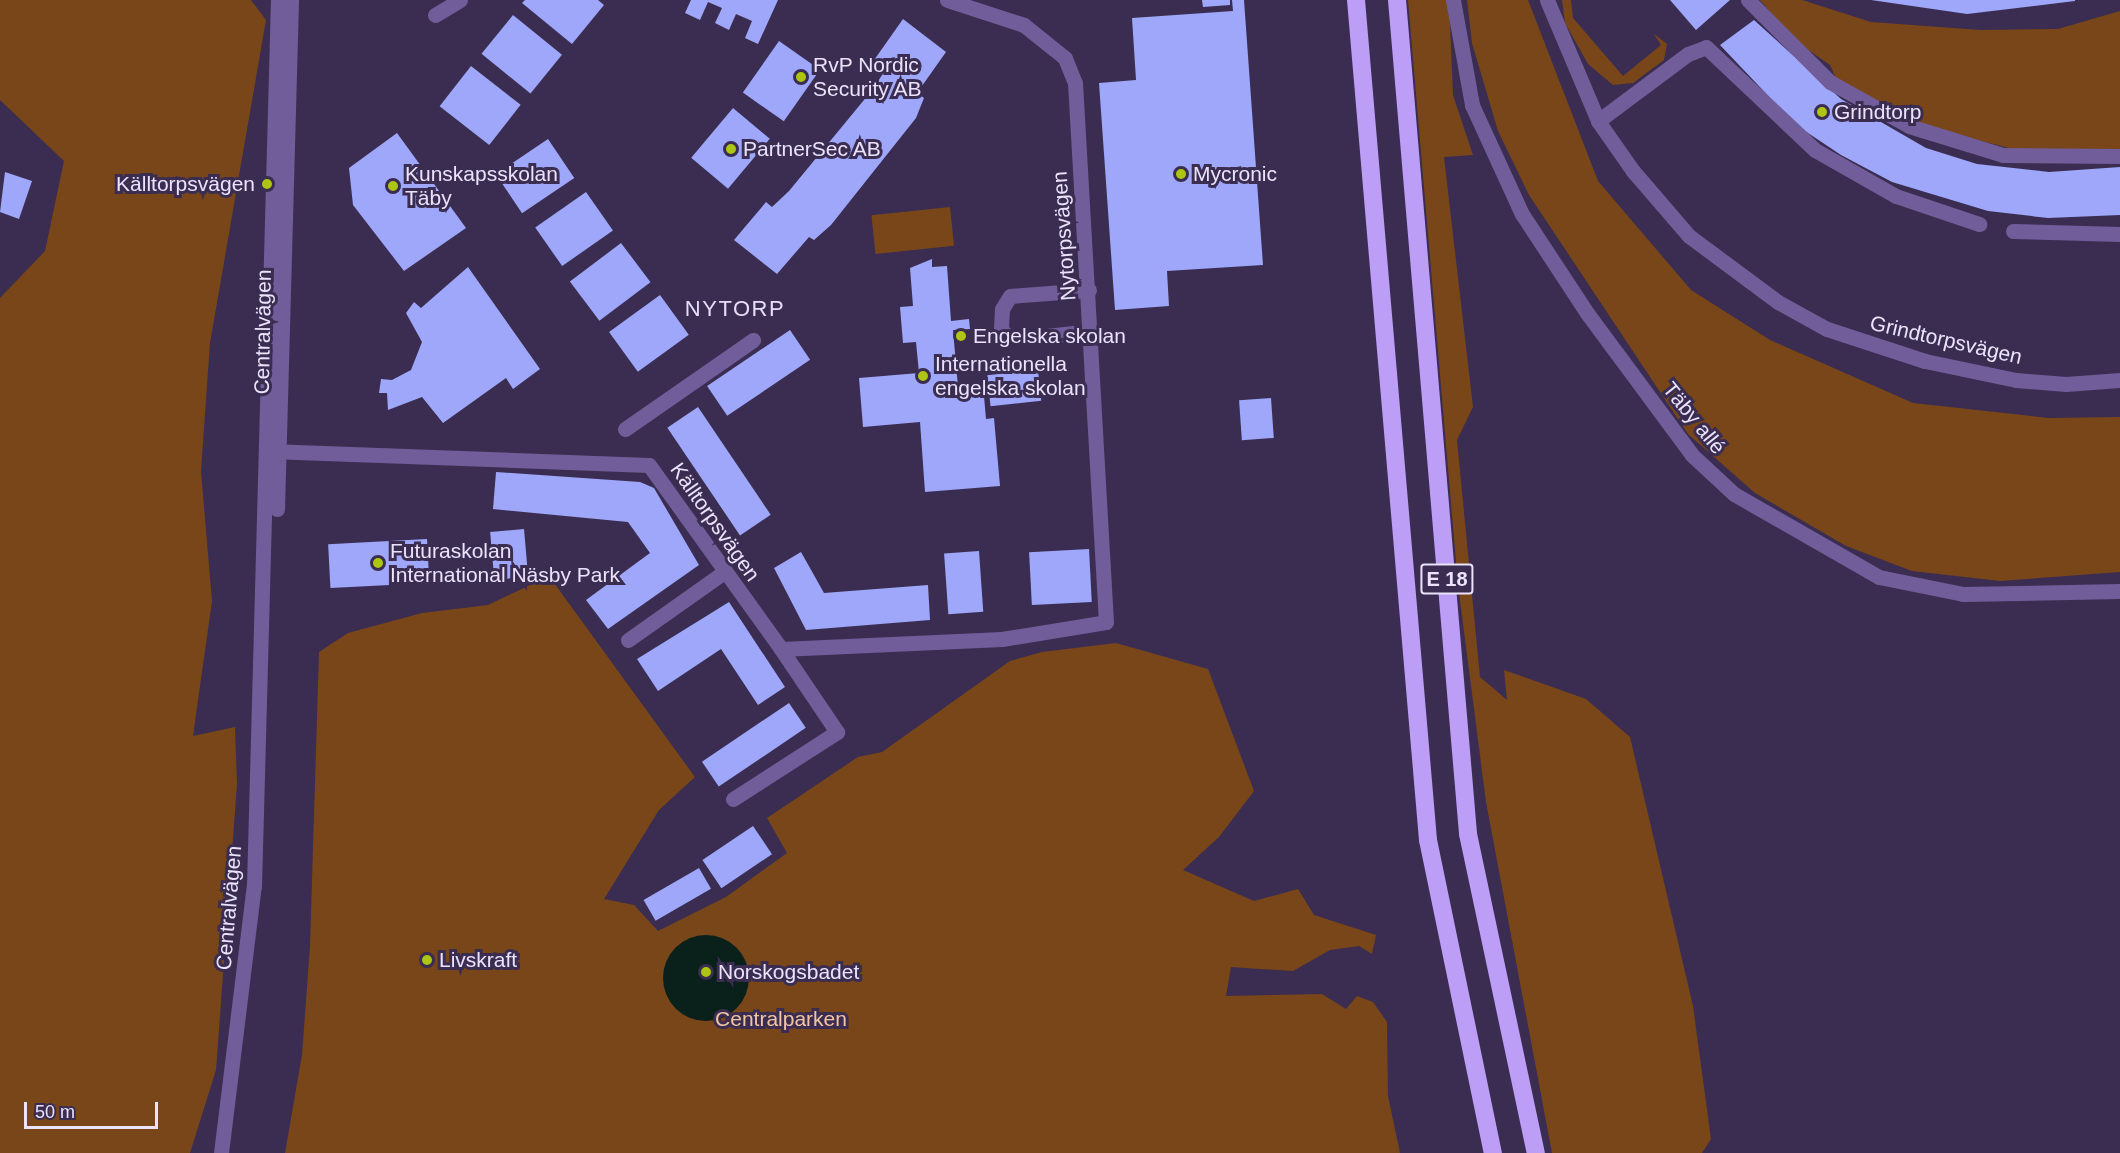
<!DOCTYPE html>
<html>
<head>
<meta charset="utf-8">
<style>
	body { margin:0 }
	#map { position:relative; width:2120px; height:1153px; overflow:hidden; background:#3a2d51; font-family:Helvetica,sans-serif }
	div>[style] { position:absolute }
	.green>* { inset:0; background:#784619; transform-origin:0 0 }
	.water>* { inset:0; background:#09201b }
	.round { border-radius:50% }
	.building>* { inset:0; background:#9ea7fa; transform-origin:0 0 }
	.minor>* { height:15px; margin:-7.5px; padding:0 7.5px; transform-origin:7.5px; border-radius:7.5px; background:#715d99 }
	.highway>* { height:18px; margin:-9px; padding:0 9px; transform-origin:9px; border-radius:9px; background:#bc9ef6 }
	.dots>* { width:16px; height:16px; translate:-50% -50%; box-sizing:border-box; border:3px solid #3a2d51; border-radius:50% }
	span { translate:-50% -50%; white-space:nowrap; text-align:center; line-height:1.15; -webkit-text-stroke:6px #3a2d51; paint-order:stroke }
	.shield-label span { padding:2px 4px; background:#3a2d51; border:2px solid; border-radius:4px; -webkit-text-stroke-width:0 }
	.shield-label { font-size:20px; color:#eae3fb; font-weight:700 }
	.poi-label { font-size:21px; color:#eae3fb }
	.left { translate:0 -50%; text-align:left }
	.right { translate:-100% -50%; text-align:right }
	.street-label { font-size:21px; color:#eae3fb }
	.park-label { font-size:21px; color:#f3c4a0 }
	.neighbourhood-label { font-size:22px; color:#e6def9; letter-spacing:1.5px }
	.scale { position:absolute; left:24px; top:1102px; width:134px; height:27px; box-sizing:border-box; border:3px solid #eae3fb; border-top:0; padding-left:8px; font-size:18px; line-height:21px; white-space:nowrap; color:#eae3fb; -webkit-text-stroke:4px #3a2d51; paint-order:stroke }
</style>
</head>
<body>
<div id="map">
	<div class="green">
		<i style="clip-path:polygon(0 0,251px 0,266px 20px,210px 343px,201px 471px,212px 601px,193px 736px,235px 727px,237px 784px,216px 1070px,190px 1153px,0 1153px,0 298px,45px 251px,64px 161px,0 100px)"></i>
		<i style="clip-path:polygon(1408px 0,1449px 0,1453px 95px,1473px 155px,1444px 157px,1473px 407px,1457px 440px,1480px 677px,1507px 700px,1504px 670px,1586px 699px,1630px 737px,1693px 1006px,1711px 1139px,1702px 1153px,1552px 1153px,1486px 802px,1458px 585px)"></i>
		<i style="clip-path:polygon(1467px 0,1528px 0,1598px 181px,1691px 290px,1770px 340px,1913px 403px,2049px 418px,2120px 417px,2120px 572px,2000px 581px,1912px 571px,1846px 546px,1755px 493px,1688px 434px,1529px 195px,1498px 131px,1472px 43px)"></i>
		<i style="clip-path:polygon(1562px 0,1571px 0,1573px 18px,1623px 76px,1661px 45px,1654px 34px,1667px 44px,1664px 60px,1633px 83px,1613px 85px,1588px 64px,1565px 23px)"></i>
		<i style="clip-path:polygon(1760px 0,1802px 0,1871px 22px,1981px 30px,2058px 29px,2120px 11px,2120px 154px,2041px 156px,1906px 122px,1838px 83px,1830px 65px,1794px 40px)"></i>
		<i style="left:950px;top:207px;width:39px;height:79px;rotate:84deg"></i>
		<i style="clip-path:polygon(549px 576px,695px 777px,659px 810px,604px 899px,634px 905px,658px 931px,726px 897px,787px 853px,767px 818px,858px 757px,882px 752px,1010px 661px,1042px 652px,1116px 643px,1208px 669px,1254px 791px,1219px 837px,1183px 870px,1254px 901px,1298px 889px,1314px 915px,1376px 935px,1372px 954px,1359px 946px,1330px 950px,1293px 971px,1231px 967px,1226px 996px,1322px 994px,1346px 1009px,1357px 996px,1373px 1002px,1387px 1022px,1388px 1096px,1400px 1153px,285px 1153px,302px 1055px,310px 946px,319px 652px,348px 633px,422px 613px,488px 605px)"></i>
	</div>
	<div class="water">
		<i class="round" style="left:663px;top:935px;width:86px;height:86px"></i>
	</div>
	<div class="building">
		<i style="clip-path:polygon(525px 0,598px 0,604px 5px,572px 44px,522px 3px)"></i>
		<i style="clip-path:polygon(691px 0,778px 0,758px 44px,745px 38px,752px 21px,736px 14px,729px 30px,715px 23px,722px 8px,708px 2px,700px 20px,685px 13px)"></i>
		<i style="clip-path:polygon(1202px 0,1230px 0,1230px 5px,1203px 7px)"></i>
		<i style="clip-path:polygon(1232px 0,1244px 0,1263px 265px,1167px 271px,1169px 306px,1115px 310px,1099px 83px,1136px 80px,1132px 18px,1233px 11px)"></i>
		<i style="clip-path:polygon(1670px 0,1730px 0,1696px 30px)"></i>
		<i style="clip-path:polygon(1871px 0,2075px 0,2075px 1px,1967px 14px)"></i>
		<i style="left:513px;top:15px;width:63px;height:50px;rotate:39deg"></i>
		<i style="clip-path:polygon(903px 19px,946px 52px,917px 93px,924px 98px,916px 118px,831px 225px,814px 240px,809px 237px,777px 274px,734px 240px,766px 202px,772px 207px,789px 191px,873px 89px,884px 72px,872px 63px)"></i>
		<i style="clip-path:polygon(1754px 20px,1841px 99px,1926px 148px,1977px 164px,2049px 172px,2120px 167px,2120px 215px,2048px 218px,1988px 211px,1892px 182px,1841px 155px,1796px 125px,1720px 45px)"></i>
		<i style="left:779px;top:41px;width:50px;height:63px;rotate:35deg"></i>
		<i style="left:471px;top:66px;width:63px;height:51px;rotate:38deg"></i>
		<i style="left:733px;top:108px;width:48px;height:65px;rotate:40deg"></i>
		<i style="clip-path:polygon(397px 133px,466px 228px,404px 271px,353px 205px,349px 168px)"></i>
		<i style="left:548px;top:139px;width:47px;height:63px;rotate:56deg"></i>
		<i style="clip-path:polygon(5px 172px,32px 181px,19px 219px,0 212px)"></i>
		<i style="left:586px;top:192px;width:47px;height:62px;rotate:55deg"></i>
		<i style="left:621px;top:243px;width:49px;height:64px;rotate:53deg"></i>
		<i style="clip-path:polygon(932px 259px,932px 267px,947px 266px,951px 321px,969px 319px,970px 329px,953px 330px,958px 387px,983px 385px,986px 419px,994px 418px,1000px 486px,925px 492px,920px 422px,863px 427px,859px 378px,919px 373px,916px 342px,903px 343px,900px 307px,913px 306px,910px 268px)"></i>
		<i style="clip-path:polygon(468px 267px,540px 369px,513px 389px,506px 378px,443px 423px,422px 397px,388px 410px,387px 393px,379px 393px,381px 379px,392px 380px,411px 370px,422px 342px,406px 313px,414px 302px,421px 308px)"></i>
		<i style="left:660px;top:295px;width:49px;height:63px;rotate:54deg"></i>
		<i style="left:790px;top:330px;width:36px;height:100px;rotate:56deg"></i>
		<i style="left:1038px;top:370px;width:31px;height:51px;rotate:84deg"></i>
		<i style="left:1271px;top:398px;width:40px;height:32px;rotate:86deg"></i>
		<i style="left:698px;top:407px;width:130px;height:37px;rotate:56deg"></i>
		<i style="clip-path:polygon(496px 472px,640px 482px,654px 488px,699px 565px,608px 629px,586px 600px,650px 553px,628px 522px,493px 509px)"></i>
		<i style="left:524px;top:529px;width:48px;height:34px;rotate:85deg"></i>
		<i style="left:427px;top:539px;width:44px;height:99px;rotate:87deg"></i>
		<i style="left:1089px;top:549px;width:53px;height:60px;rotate:87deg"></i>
		<i style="left:979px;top:551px;width:61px;height:35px;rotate:86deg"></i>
		<i style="clip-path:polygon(801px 552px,824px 593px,928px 585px,930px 620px,806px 630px,774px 568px)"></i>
		<i style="clip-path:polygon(729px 602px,785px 687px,758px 705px,721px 649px,658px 691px,637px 659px)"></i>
		<i style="left:789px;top:703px;width:30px;height:105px;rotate:56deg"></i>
		<i style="left:753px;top:826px;width:34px;height:61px;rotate:56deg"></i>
		<i style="left:699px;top:868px;width:24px;height:64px;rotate:60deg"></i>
	</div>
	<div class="minor">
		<i style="left:1453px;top:0;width:107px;rotate:79.7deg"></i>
		<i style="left:1472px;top:105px;width:120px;rotate:65.4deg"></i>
		<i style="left:1522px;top:214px;width:118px;rotate:56.7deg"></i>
		<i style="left:1587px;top:313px;width:177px;rotate:53.5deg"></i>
		<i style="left:1692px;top:455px;width:57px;rotate:42.9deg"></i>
		<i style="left:1734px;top:494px;width:167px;rotate:29.8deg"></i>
		<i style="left:1879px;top:577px;width:86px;rotate:11.4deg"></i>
		<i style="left:1963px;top:594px;width:157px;rotate:-1.1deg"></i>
		<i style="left:1547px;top:0;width:131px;rotate:67.1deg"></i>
		<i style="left:1598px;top:121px;width:61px;rotate:55deg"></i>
		<i style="left:1633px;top:171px;width:86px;rotate:49.3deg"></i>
		<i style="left:1689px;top:236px;width:111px;rotate:36.6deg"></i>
		<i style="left:1778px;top:302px;width:56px;rotate:28.9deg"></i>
		<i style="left:1827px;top:329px;width:103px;rotate:18.1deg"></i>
		<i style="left:1925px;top:361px;width:93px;rotate:11.8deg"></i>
		<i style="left:2016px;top:380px;width:50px;rotate:4.6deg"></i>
		<i style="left:2066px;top:384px;width:54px;rotate:-4.2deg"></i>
		<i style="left:1748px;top:0;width:116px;rotate:45deg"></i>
		<i style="left:1830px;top:82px;width:90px;rotate:29.1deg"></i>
		<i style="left:1909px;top:126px;width:98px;rotate:17.1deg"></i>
		<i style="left:2003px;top:155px;width:117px;rotate:0.5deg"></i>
		<i style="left:435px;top:15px;width:29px;rotate:-31deg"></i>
		<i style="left:1598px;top:121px;width:112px;rotate:-36.7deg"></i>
		<i style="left:1688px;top:54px;width:19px;rotate:-21deg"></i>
		<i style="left:1706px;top:47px;width:150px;rotate:43.4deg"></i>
		<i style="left:1815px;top:150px;width:93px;rotate:29.6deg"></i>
		<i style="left:1896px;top:196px;width:88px;rotate:18.6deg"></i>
		<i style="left:2013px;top:231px;width:107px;rotate:1.6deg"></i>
		<i style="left:1089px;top:290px;width:79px;rotate:175.7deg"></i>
		<i style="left:1010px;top:296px;width:15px;rotate:122deg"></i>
		<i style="left:1002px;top:309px;width:21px;rotate:93deg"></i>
		<i style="left:1001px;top:330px;width:11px;rotate:41deg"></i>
		<i style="left:1009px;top:337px;width:29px"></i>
		<i style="left:1038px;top:337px;width:53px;rotate:-6.5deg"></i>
		<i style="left:625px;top:429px;width:156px;rotate:-34.8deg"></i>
		<i style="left:269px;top:451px;width:380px;rotate:2.1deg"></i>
		<i style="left:649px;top:465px;width:226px;rotate:54.3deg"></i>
		<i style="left:781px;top:649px;width:221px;rotate:-2.6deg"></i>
		<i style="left:1002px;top:639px;width:105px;rotate:-9.3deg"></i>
		<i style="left:1106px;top:622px;width:540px;rotate:-93.29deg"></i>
		<i style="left:1075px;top:83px;width:27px;rotate:-112deg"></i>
		<i style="left:1065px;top:58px;width:53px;rotate:-141.2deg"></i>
		<i style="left:1024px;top:25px;width:81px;rotate:-162deg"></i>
		<i style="left:277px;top:509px;width:509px;rotate:-88.42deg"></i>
		<i style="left:628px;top:640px;width:118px;rotate:-35.3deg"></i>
		<i style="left:733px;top:799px;width:124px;rotate:-32.8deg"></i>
		<i style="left:837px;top:732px;width:100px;rotate:-124deg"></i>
		<i style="left:221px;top:1153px;width:269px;rotate:-83deg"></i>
		<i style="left:254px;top:886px;width:886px;rotate:-88.45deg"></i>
	</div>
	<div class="highway">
		<i style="left:1356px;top:0;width:843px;rotate:85.1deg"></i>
		<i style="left:1428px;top:840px;width:320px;rotate:78.3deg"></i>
		<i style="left:1397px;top:0;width:837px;rotate:85.13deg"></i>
		<i style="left:1468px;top:834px;width:326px;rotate:78deg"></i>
	</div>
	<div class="dots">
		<i style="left:801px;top:77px;background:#acc611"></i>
		<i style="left:1822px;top:112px;background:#acc611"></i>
		<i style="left:731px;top:149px;background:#acc611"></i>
		<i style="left:1181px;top:174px;background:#acc611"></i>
		<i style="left:267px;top:184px;background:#acc611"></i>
		<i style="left:393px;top:186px;background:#acc611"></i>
		<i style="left:961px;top:336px;background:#acc611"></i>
		<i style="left:923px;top:376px;background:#acc611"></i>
		<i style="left:378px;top:563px;background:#acc611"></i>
		<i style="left:427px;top:960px;background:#acc611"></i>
		<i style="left:706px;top:972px;background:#acc611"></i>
	</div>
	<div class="shield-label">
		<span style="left:1447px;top:579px">E 18</span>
	</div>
	<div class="poi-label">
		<span class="left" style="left:813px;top:77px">RvP Nordic<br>Security AB</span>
		<span class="left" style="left:1834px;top:112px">Grindtorp</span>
		<span class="left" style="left:743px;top:149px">PartnerSec AB</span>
		<span class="left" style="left:405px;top:186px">Kunskapsskolan<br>Täby</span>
		<span class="left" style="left:1193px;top:174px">Mycronic</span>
		<span class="right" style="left:255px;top:184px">Källtorpsvägen</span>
		<span class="left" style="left:973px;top:336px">Engelska skolan</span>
		<span class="left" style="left:935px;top:376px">Internationella<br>engelska skolan</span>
		<span class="left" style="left:390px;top:563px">Futuraskolan<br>International Näsby Park</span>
		<span class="left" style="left:439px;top:960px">Livskraft</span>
		<span class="left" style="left:718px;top:972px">Norskogsbadet</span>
	</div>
	<div class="street-label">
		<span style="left:1064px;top:236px;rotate:-94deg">Nytorpsvägen</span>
		<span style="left:263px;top:332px;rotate:-89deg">Centralvägen</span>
		<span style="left:1946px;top:340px;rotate:13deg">Grindtorpsvägen</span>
		<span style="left:1694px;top:418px;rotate:51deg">Täby allé</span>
		<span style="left:715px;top:522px;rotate:55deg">Källtorpsvägen</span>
		<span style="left:229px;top:908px;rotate:-85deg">Centralvägen</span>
	</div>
	<div class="park-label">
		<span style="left:781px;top:1019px">Centralparken</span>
	</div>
	<div class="neighbourhood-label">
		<span style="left:735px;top:309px">NYTORP</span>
	</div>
	<div class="scale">50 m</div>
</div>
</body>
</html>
